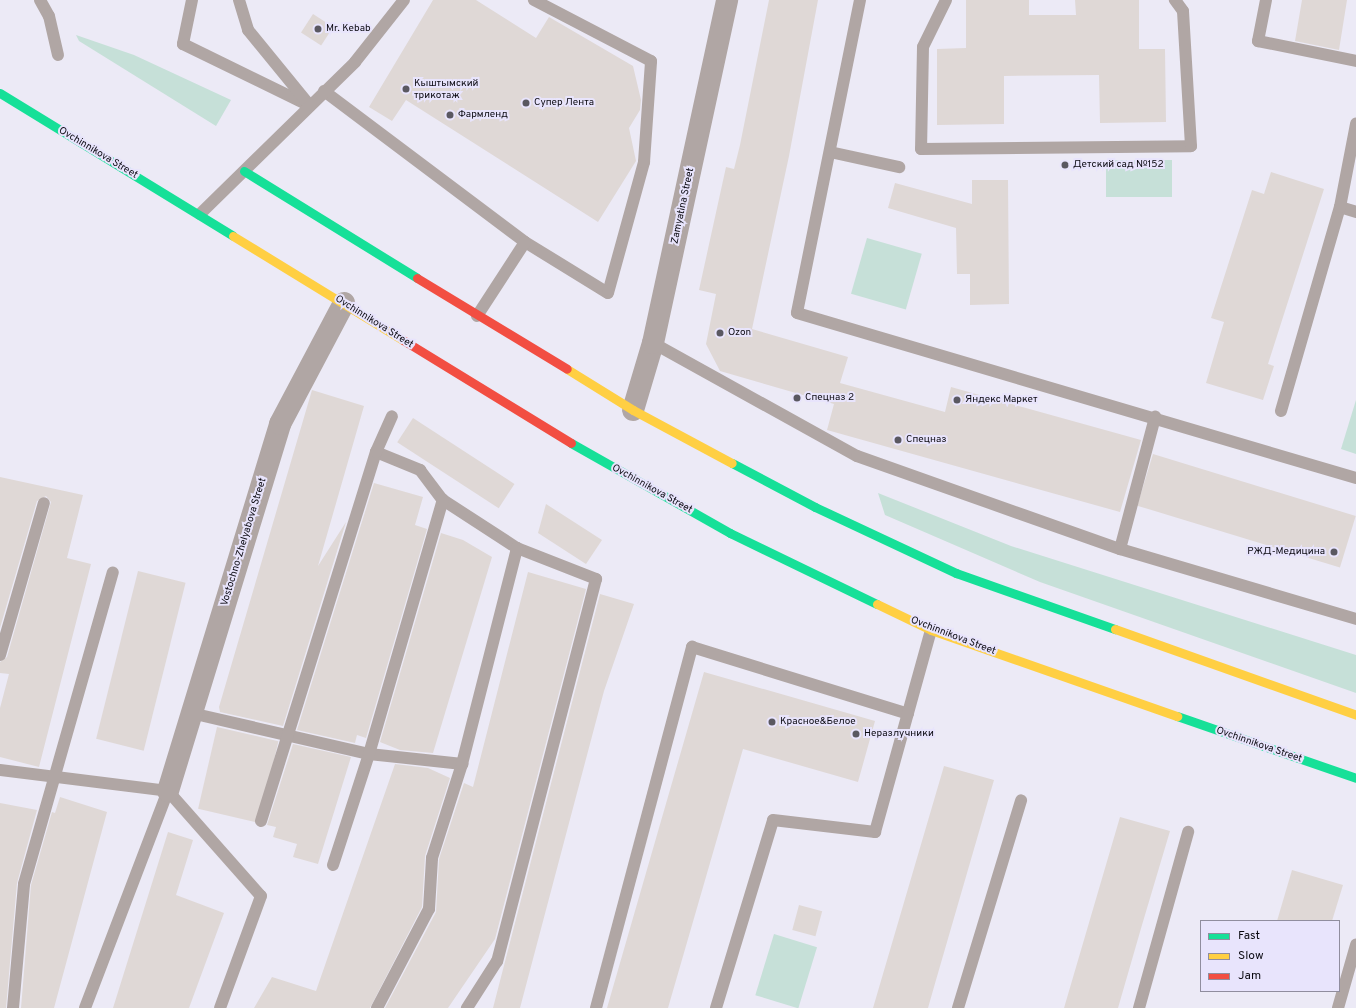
<!DOCTYPE html>
<html>
<head>
<meta charset="utf-8">
<style>
	body { margin:0 }
	#map { position:relative; width:1356px; height:1008px; overflow:hidden; background:#eceaf6; font-family:Overpass,sans-serif }
	div>[style] { position:absolute }
	.green>* { inset:0; background:#c6e0d8; transform-origin:0 0 }
	.building>* { inset:0; background:#dfd8d6; transform-origin:0 0 }
	.lane>* { height:12px; margin:-6px; padding:0 6px; transform-origin:6px; border-radius:6px; background:#b0a6a4 }
	.street>* { height:22px; margin:-11px; padding:0 11px; transform-origin:11px; border-radius:11px; background:#b0a6a4 }
	.fast>* { height:9px; margin:-4.5px; padding:0 4.5px; transform-origin:4.5px; border-radius:4.5px; background:#16e098 }
	.slow>* { height:9px; margin:-4.5px; padding:0 4.5px; transform-origin:4.5px; border-radius:4.5px; background:#ffcf43 }
	.jam>* { height:9px; margin:-4.5px; padding:0 4.5px; transform-origin:4.5px; border-radius:4.5px; background:#f24e42 }
	.dots>* { width:11px; height:11px; translate:-50% -50%; box-sizing:border-box; border:2px solid #e8e4fc; border-radius:50% }
	span { translate:-50% -50%; white-space:nowrap; text-align:center; line-height:1.15; -webkit-text-stroke:4px #e8e4fc; paint-order:stroke }
	.poi-label { font-size:10px; color:#0b0a11 }
	.left { translate:0 -50%; text-align:left }
	.right { translate:-100% -50%; text-align:right }
	.street-label { font-size:10px; color:#0b0a11 }
	.legend { position:absolute; left:1200px; top:920px; width:140px; height:72px; box-sizing:border-box; background:#e8e4fc; border:1px solid #908d9e; margin:0; padding:5px 7px; list-style:none; font-size:12px; color:#0b0a11 }
	.legend li { display:flex; align-items:center; gap:8px; height:20px }
	.legend b { width:20px; border:1px solid #908d9e }
</style>
</head>
<body>
<div id="map">
	<div class="green">
		<i style="clip-path:polygon(76px 35px,134px 55px,231px 100px,216px 126px,79px 41px)"></i>
		<i style="left:1106px;top:160px;width:66px;height:37px"></i>
		<i style="left:867px;top:238px;width:57px;height:58px;rotate:16deg"></i>
		<i style="clip-path:polygon(1356px 400px,1356px 454px,1341px 449px)"></i>
		<i style="clip-path:polygon(878px 493px,1011px 546px,1356px 655px,1356px 693px,1040px 582px,885px 515px)"></i>
		<i style="left:774px;top:934px;width:45px;height:64px;rotate:17deg"></i>
	</div>
	<div class="building">
		<i style="clip-path:polygon(433px 0,476px 0,536px 38px,549px 17px,633px 66px,641px 100px,640px 110px,629px 128px,636px 161px,598px 222px,406px 100px,392px 121px,369px 107px)"></i>
		<i style="clip-path:polygon(769px 0,818px 0,789px 156px,752px 329px,848px 357px,840px 383px,945px 412px,951px 387px,1141px 440px,1120px 512px,827px 430px,834px 404px,720px 371px,706px 344px,716px 294px,699px 290px,726px 167px,734px 169px,740px 145px)"></i>
		<i style="clip-path:polygon(966px 0,1029px 0,1029px 15px,1076px 15px,1075px 0,1139px 0,1139px 49px,1165px 49px,1166px 122px,1100px 123px,1099px 75px,1004px 76px,1004px 124px,937px 125px,937px 49px,966px 48px)"></i>
		<i style="clip-path:polygon(1302px 0,1347px 0,1339px 50px,1295px 41px)"></i>
		<i style="left:313px;top:14px;width:24px;height:22px;rotate:33deg"></i>
		<i style="clip-path:polygon(1271px 172px,1324px 189px,1268px 364px,1274px 366px,1263px 400px,1206px 383px,1224px 322px,1211px 318px,1252px 190px,1264px 194px)"></i>
		<i style="clip-path:polygon(972px 180px,1008px 180px,1009px 304px,970px 305px,970px 274px,957px 274px,956px 228px,888px 208px,895px 183px,972px 204px)"></i>
		<i style="clip-path:polygon(312px 390px,364px 406px,318px 566px,346px 522px,283px 726px,220px 712px,219px 707px)"></i>
		<i style="left:413px;top:418px;width:121px;height:29px;rotate:33deg"></i>
		<i style="left:1153px;top:454px;width:212px;height:54px;rotate:17deg"></i>
		<i style="clip-path:polygon(0 477px,83px 495px,67px 558px,91px 564px,39px 767px,0 757px,0 708px,9px 674px,0 673px,0 662px,7px 657px,51px 502px,46px 496px,37px 501px,0 628px)"></i>
		<i style="clip-path:polygon(374px 483px,423px 497px,415px 525px,427px 529px,366px 738px,357px 735px,355px 743px,297px 730px)"></i>
		<i style="clip-path:polygon(546px 504px,602px 540px,586px 564px,538px 533px)"></i>
		<i style="clip-path:polygon(441px 533px,463px 540px,492px 557px,433px 753px,400px 750px,380px 742px)"></i>
		<i style="left:138px;top:571px;width:49px;height:173px;rotate:14deg"></i>
		<i style="clip-path:polygon(528px 572px,586px 589px,495px 939px,448px 1008px,385px 1008px,436px 912px,439px 859px,464px 783px,473px 787px)"></i>
		<i style="clip-path:polygon(600px 594px,634px 604px,604px 691px,520px 1008px,493px 1008px)"></i>
		<i style="clip-path:polygon(704px 672px,875px 721px,858px 782px,743px 749px,668px 1008px,607px 1008px)"></i>
		<i style="left:217px;top:727px;width:63px;height:84px;rotate:13deg"></i>
		<i style="clip-path:polygon(293px 744px,351px 757px,318px 864px,293px 857px,297px 844px,273px 837px,276px 827px,267px 825px)"></i>
		<i style="clip-path:polygon(395px 764px,428px 768px,450px 778px,425px 856px,422px 907px,370px 1008px,254px 1008px,272px 977px,316px 991px)"></i>
		<i style="clip-path:polygon(944px 766px,994px 780px,936px 980px,928px 1008px,873px 1008px)"></i>
		<i style="clip-path:polygon(60px 797px,107px 812px,54px 1008px,21px 1008px,31px 885px,52px 812px,55px 813px)"></i>
		<i style="clip-path:polygon(0 803px,37px 810px,17px 883px,6px 1008px,0 1008px)"></i>
		<i style="clip-path:polygon(1120px 817px,1170px 831px,1142px 925px,1118px 1008px,1064px 1008px)"></i>
		<i style="clip-path:polygon(168px 832px,193px 840px,176px 895px,224px 913px,189px 1008px,113px 1008px)"></i>
		<i style="clip-path:polygon(1292px 870px,1343px 885px,1332px 921px,1277px 921px)"></i>
		<i style="left:799px;top:905px;width:24px;height:26px;rotate:15deg"></i>
	</div>
	<div class="lane">
		<i style="left:40px;top:0;width:18px;rotate:61deg"></i>
		<i style="left:49px;top:16px;width:40px;rotate:77deg"></i>
		<i style="left:192px;top:0;width:45px;rotate:101.6deg"></i>
		<i style="left:183px;top:44px;width:141px;rotate:26deg"></i>
		<i style="left:239px;top:0;width:31px;rotate:73deg"></i>
		<i style="left:248px;top:30px;width:93px;rotate:50.7deg"></i>
		<i style="left:860px;top:0;width:319px;rotate:101.4deg"></i>
		<i style="left:797px;top:313px;width:583px;rotate:16.45deg"></i>
		<i style="left:946px;top:0;width:52px;rotate:116.1deg"></i>
		<i style="left:923px;top:47px;width:102px;rotate:91.1deg"></i>
		<i style="left:921px;top:149px;width:270px;rotate:-0.6deg"></i>
		<i style="left:1191px;top:146px;width:135px;rotate:-93.4deg"></i>
		<i style="left:1183px;top:11px;width:14px;rotate:-126deg"></i>
		<i style="left:1266px;top:0;width:42px;rotate:101deg"></i>
		<i style="left:1258px;top:41px;width:100px;rotate:11.5deg"></i>
		<i style="left:324px;top:91px;width:251px;rotate:36.9deg"></i>
		<i style="left:525px;top:242px;width:97px;rotate:31.6deg"></i>
		<i style="left:608px;top:293px;width:136px;rotate:-74.6deg"></i>
		<i style="left:644px;top:162px;width:101px;rotate:-86deg"></i>
		<i style="left:651px;top:61px;width:132px;rotate:-152.5deg"></i>
		<i style="left:830px;top:152px;width:71px;rotate:12.3deg"></i>
		<i style="left:1340px;top:207px;width:17px;rotate:17deg"></i>
		<i style="left:200px;top:214px;width:217px;rotate:-44.4deg"></i>
		<i style="left:355px;top:62px;width:79px;rotate:-51.7deg"></i>
		<i style="left:477px;top:316px;width:88px;rotate:-57deg"></i>
		<i style="left:653px;top:343px;width:233px;rotate:29deg"></i>
		<i style="left:857px;top:456px;width:279px;rotate:19.5deg"></i>
		<i style="left:1120px;top:549px;width:246px;rotate:16.5deg"></i>
		<i style="left:1281px;top:411px;width:212px;rotate:-73.9deg"></i>
		<i style="left:1340px;top:207px;width:85px;rotate:-79.1deg"></i>
		<i style="left:376px;top:452px;width:48px;rotate:22.2deg"></i>
		<i style="left:420px;top:470px;width:38px;rotate:53deg"></i>
		<i style="left:443px;top:500px;width:88px;rotate:33deg"></i>
		<i style="left:517px;top:548px;width:85px;rotate:21.4deg"></i>
		<i style="left:596px;top:579px;width:395px;rotate:104.5deg"></i>
		<i style="left:497px;top:961px;width:56px;rotate:122.6deg"></i>
		<i style="left:1120px;top:549px;width:137px;rotate:-75.1deg"></i>
		<i style="left:0;top:655px;width:158px;rotate:-73.9deg"></i>
		<i style="left:191px;top:713px;width:183px;rotate:13deg"></i>
		<i style="left:369px;top:754px;width:94px;rotate:6.1deg"></i>
		<i style="left:0;top:770px;width:169px;rotate:7.1deg"></i>
		<i style="left:168px;top:791px;width:140px;rotate:48.5deg"></i>
		<i style="left:261px;top:896px;width:119px;rotate:110.1deg"></i>
		<i style="left:261px;top:821px;width:387px;rotate:-72.7deg"></i>
		<i style="left:376px;top:452px;width:39px;rotate:-66deg"></i>
		<i style="left:333px;top:865px;width:117px;rotate:-72deg"></i>
		<i style="left:369px;top:754px;width:265px;rotate:-73.8deg"></i>
		<i style="left:13px;top:1008px;width:124px;rotate:-84.9deg"></i>
		<i style="left:24px;top:884px;width:324px;rotate:-74.1deg"></i>
		<i style="left:85px;top:1008px;width:232px;rotate:-69.1deg"></i>
		<i style="left:377px;top:1008px;width:112px;rotate:-62.3deg"></i>
		<i style="left:429px;top:909px;width:51px;rotate:-86.6deg"></i>
		<i style="left:432px;top:858px;width:99px;rotate:-72.3deg"></i>
		<i style="left:462px;top:764px;width:223px;rotate:-75.7deg"></i>
		<i style="left:596px;top:1008px;width:374px;rotate:-75.1deg"></i>
		<i style="left:692px;top:647px;width:226px;rotate:17.2deg"></i>
		<i style="left:716px;top:1008px;width:196px;rotate:-73.1deg"></i>
		<i style="left:773px;top:820px;width:103px;rotate:6.7deg"></i>
		<i style="left:875px;top:832px;width:210px;rotate:-74.5deg"></i>
		<i style="left:958px;top:1008px;width:217px;rotate:-73.1deg"></i>
		<i style="left:1139px;top:1008px;width:183px;rotate:-74.4deg"></i>
		<i style="left:1338px;top:1008px;width:66px;rotate:-74.1deg"></i>
	</div>
	<div class="street">
		<i style="left:633px;top:410px;width:70px;rotate:-73.4deg"></i>
		<i style="left:653px;top:343px;width:351px;rotate:-77.8deg"></i>
		<i style="left:168px;top:791px;width:384px;rotate:-73deg"></i>
		<i style="left:280px;top:424px;width:137px;rotate:-62.1deg"></i>
	</div>
	<div class="fast">
		<i style="left:0;top:93px;width:273px;rotate:31.5deg"></i>
		<i style="left:244px;top:171px;width:203px;rotate:31.7deg"></i>
		<i style="left:571px;top:443px;width:183px;rotate:29.5deg"></i>
		<i style="left:730px;top:533px;width:163px;rotate:25.8deg"></i>
		<i style="left:732px;top:463px;width:94px;rotate:27.9deg"></i>
		<i style="left:815px;top:507px;width:156px;rotate:25.1deg"></i>
		<i style="left:956px;top:573px;width:169px;rotate:19.4deg"></i>
		<i style="left:1177px;top:716px;width:189px;rotate:19.1deg"></i>
	</div>
	<div class="slow">
		<i style="left:233px;top:236px;width:199px;rotate:31.5deg"></i>
		<i style="left:567px;top:369px;width:78px;rotate:31.8deg"></i>
		<i style="left:633px;top:410px;width:112px;rotate:28.2deg"></i>
		<i style="left:877px;top:604px;width:60px;rotate:25.7deg"></i>
		<i style="left:931px;top:630px;width:261px;rotate:19.3deg"></i>
		<i style="left:1115px;top:629px;width:256px;rotate:19.6deg"></i>
	</div>
	<div class="jam">
		<i style="left:417px;top:278px;width:175px;rotate:31.2deg"></i>
		<i style="left:403px;top:340px;width:197px;rotate:31.5deg"></i>
	</div>
	<div class="dots">
		<i style="left:318px;top:29px;background:#5a5861"></i>
		<i style="left:406px;top:89px;background:#5a5861"></i>
		<i style="left:526px;top:103px;background:#5a5861"></i>
		<i style="left:450px;top:115px;background:#5a5861"></i>
		<i style="left:1065px;top:165px;background:#5a5861"></i>
		<i style="left:720px;top:333px;background:#5a5861"></i>
		<i style="left:797px;top:398px;background:#5a5861"></i>
		<i style="left:957px;top:400px;background:#5a5861"></i>
		<i style="left:898px;top:440px;background:#5a5861"></i>
		<i style="left:1334px;top:552px;background:#5a5861"></i>
		<i style="left:772px;top:722px;background:#5a5861"></i>
		<i style="left:856px;top:734px;background:#5a5861"></i>
	</div>
	<div class="poi-label">
		<span class="left" style="left:326px;top:29px">Mr. Kebab</span>
		<span class="left" style="left:414px;top:89px">Кыштымский<br>трикотаж</span>
		<span class="left" style="left:534px;top:103px">Супер Лента</span>
		<span class="left" style="left:458px;top:115px">Фармленд</span>
		<span class="left" style="left:1073px;top:165px">Детский сад №152</span>
		<span class="left" style="left:728px;top:333px">Ozon</span>
		<span class="left" style="left:805px;top:398px">Спецназ 2</span>
		<span class="left" style="left:965px;top:400px">Яндекс Маркет</span>
		<span class="left" style="left:906px;top:440px">Спецназ</span>
		<span class="right" style="left:1325px;top:552px">РЖД-Медицина</span>
		<span class="left" style="left:780px;top:722px">Красное&amp;Белое</span>
		<span class="left" style="left:864px;top:734px">Неразлучники</span>
	</div>
	<div class="street-label">
		<span style="left:98px;top:153px;rotate:31deg">Ovchinnikova Street</span>
		<span style="left:683px;top:206px;rotate:-78deg">Zamyatina Street</span>
		<span style="left:374px;top:322px;rotate:32deg">Ovchinnikova Street</span>
		<span style="left:652px;top:489px;rotate:29deg">Ovchinnikova Street</span>
		<span style="left:244px;top:542px;rotate:-73deg">Vostochno-Zhelyabova Street</span>
		<span style="left:953px;top:636px;rotate:21deg">Ovchinnikova Street</span>
		<span style="left:1259px;top:745px;rotate:19deg">Ovchinnikova Street</span>
	</div>
	<ul class="legend">
	<li><b style="height:5px;background:#16e098"></b>Fast</li>
	<li><b style="height:5px;background:#ffcf43"></b>Slow</li>
	<li><b style="height:5px;background:#f24e42"></b>Jam</li>
	</ul>
</div>
</body>
</html>
